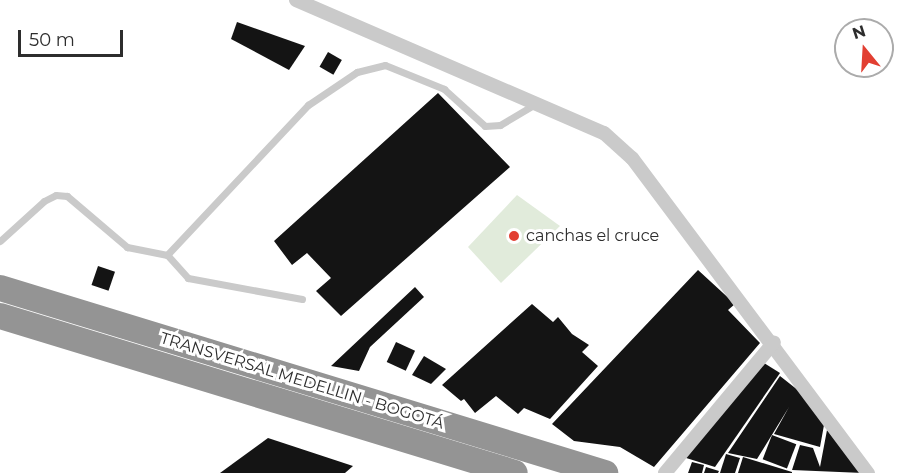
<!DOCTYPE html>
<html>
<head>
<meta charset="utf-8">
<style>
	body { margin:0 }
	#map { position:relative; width:912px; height:473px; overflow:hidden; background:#fff; font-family:Montserrat,sans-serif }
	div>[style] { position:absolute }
	.green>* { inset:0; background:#e1ebdb }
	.building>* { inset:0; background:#141414; transform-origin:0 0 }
	.lane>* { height:7px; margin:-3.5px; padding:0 3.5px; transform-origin:3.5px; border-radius:3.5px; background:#cacaca }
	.street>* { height:14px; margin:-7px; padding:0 7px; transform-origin:7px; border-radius:7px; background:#cacaca }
	.highway>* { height:26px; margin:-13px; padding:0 13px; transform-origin:13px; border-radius:13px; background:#949494 }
	.dots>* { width:16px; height:16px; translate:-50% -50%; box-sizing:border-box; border:3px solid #fff; border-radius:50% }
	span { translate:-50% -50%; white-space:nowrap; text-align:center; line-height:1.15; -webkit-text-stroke:6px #fff; paint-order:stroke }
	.poi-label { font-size:16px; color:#2d2d2d }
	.left { translate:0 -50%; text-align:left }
	.street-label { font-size:16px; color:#2d2d2d }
	.north { position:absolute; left:834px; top:18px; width:60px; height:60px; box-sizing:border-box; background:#fff; border:2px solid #ababab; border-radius:50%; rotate:342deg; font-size:16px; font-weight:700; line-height:24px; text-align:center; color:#2d2d2d }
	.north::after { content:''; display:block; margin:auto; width:21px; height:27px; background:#e23f32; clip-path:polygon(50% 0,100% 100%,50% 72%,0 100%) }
	.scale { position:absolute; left:18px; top:30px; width:105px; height:27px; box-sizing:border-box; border:3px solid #2d2d2d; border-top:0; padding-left:8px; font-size:18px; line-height:21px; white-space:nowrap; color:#2d2d2d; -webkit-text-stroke:4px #fff; paint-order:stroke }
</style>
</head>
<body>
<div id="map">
	<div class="green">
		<i style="clip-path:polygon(517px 195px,560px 226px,501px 283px,468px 247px)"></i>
	</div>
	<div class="building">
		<i style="clip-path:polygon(237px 22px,305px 46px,289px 70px,231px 39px)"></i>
		<i style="left:328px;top:52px;width:16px;height:17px;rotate:30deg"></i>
		<i style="clip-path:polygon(438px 93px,510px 167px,341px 316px,316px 291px,331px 278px,307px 253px,292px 265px,274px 241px)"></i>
		<i style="left:98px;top:266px;width:18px;height:20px;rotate:19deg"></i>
		<i style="clip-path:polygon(698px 270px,735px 304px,728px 310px,760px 343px,654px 467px,620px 447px,574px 441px,552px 424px)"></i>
		<i style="clip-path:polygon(415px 287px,424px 297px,370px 347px,359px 371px,331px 366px)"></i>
		<i style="clip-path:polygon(532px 304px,553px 322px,558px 317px,572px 334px,589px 345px,582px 352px,598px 366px,550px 419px,524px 408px,518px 414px,496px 396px,475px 413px,464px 399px,461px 401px,442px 385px)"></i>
		<i style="left:396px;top:342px;width:21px;height:22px;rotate:25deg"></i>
		<i style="clip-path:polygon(424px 356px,446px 369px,431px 384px,412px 375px)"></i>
		<i style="clip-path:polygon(761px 361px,780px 373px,715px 467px,683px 457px)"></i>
		<i style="clip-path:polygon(780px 376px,799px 391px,824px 425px,820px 447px,774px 434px,789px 407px,757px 459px,728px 453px)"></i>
		<i style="clip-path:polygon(827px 430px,857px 464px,863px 473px,792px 470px,800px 445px,813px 448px,820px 467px)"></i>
		<i style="left:772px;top:435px;width:26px;height:26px;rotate:21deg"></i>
		<i style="clip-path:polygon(268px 438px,353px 466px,345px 473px,220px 473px)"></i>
		<i style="clip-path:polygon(726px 454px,740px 458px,735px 473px,720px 473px)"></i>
		<i style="clip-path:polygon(743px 457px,792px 472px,792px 473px,738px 473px)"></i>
		<i style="clip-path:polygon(692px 462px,704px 465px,702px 473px,688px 473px)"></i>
		<i style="clip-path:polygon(706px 467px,719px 471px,718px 473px,704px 473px)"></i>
	</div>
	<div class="lane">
		<i style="left:0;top:241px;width:59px;rotate:-42.3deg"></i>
		<i style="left:44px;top:201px;width:13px;rotate:-27deg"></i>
		<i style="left:56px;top:195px;width:11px;rotate:5deg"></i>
		<i style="left:67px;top:196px;width:79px;rotate:40.4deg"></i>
		<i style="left:127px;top:247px;width:41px;rotate:11.3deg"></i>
		<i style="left:302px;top:299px;width:116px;rotate:-169.6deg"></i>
		<i style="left:188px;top:278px;width:31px;rotate:-132deg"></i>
		<i style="left:167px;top:255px;width:206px;rotate:-46.8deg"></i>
		<i style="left:308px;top:105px;width:59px;rotate:-34deg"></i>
		<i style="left:357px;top:72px;width:29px;rotate:-14deg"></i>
		<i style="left:385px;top:65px;width:64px;rotate:22.1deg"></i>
		<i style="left:444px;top:89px;width:55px;rotate:42.1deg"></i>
		<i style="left:485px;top:126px;width:15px;rotate:-4deg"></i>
		<i style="left:500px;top:125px;width:43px;rotate:-30.7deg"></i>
	</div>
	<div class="street">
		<i style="left:296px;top:0;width:335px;rotate:23.4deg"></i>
		<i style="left:604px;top:133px;width:38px;rotate:42deg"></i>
		<i style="left:632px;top:158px;width:394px;rotate:53.2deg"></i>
		<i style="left:665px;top:473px;width:170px;rotate:-50.2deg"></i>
	</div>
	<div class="highway">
		<i style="left:0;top:288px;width:633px;rotate:17deg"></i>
		<i style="left:0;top:316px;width:538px;rotate:16.95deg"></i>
	</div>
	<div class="dots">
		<i style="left:514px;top:236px;background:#e23f32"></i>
	</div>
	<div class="poi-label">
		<span class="left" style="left:526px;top:236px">canchas el cruce</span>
	</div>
	<div class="street-label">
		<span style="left:302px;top:381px;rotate:17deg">TRANSVERSAL MEDELLIN - BOGOTÁ</span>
	</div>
	<div class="north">N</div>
	<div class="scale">50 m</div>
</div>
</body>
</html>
